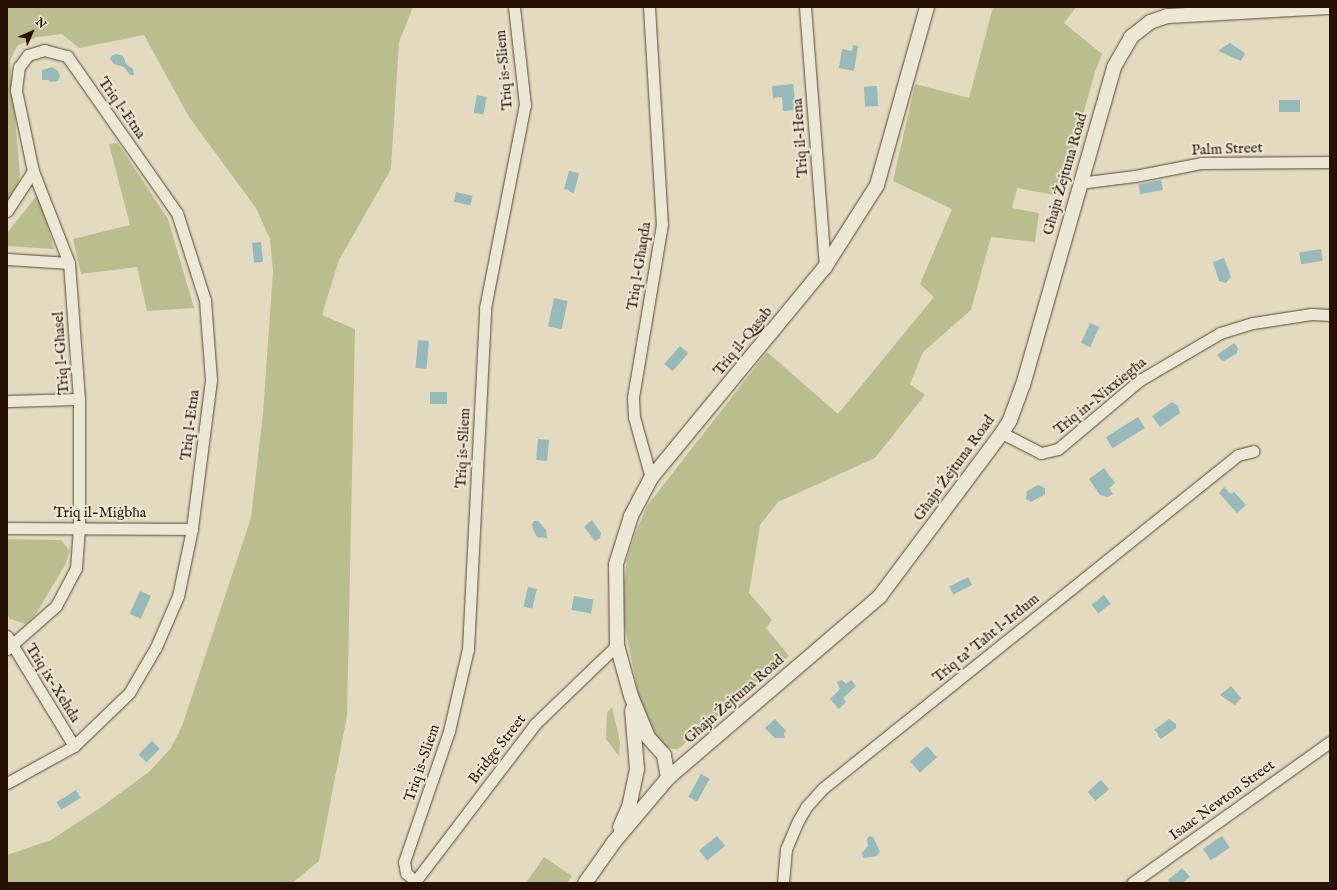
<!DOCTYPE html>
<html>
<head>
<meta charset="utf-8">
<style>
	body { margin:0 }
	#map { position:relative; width:1337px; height:890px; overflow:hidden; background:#e4dac0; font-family:"IM FELL English",serif }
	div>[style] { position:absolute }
	.green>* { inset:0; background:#babe8e }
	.water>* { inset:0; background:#97b9b9; transform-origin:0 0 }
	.roads { filter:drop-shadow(0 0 1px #574434) drop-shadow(0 0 1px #574434) }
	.minor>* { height:11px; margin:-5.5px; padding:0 5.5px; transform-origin:5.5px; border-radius:5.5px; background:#ede7d6 }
	.tertiary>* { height:14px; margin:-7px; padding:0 7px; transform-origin:7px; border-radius:7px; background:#ede7d6 }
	span { translate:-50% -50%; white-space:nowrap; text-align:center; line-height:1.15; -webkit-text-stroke:4px #ede7d6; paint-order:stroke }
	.street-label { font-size:15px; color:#281206 }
	.frame { position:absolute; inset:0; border:8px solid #281206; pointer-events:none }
	.north { position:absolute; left:12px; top:12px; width:40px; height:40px; -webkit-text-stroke:3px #ede7d6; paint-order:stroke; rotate:45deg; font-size:11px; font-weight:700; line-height:16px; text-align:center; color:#281206 }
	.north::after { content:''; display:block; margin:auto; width:14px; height:18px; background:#281206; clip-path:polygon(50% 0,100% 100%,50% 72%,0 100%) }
</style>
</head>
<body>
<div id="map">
	<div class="green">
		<i style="clip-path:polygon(7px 7px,413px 7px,399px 42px,391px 169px,339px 260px,322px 315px,355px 329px,347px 716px,319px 861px,292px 883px,7px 883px,7px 855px,51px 840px,100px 808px,150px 771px,171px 748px,182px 726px,251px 518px,263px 413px,273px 271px,270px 239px,256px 208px,189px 117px,144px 35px,79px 48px,62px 34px,37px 37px,17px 46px,10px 61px,20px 174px,15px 200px,7px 209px)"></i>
		<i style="clip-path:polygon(993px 7px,1076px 7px,1064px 23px,1102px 54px,1095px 72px,1060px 196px,1017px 188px,1012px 208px,1039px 213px,1035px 242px,991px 237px,971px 310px,923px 352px,910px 384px,925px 395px,875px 458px,778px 502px,760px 525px,749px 593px,772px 620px,766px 628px,789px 656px,678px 749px,673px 749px,664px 746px,653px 736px,639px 697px,624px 623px,624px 581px,627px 559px,635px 534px,647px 506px,767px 352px,838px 414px,934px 297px,920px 284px,952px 209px,893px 181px,915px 84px,969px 98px)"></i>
		<i style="clip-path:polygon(118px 143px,168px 219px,194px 308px,147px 311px,137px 267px,81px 274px,73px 239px,130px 225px,109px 144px)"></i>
		<i style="clip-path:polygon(39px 193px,54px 249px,7px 246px,7px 233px)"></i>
		<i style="clip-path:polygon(7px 539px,61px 540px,70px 551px,65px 565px,36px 614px,26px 624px,10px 619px,7px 613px)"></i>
		<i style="clip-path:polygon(612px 707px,620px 742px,619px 756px,606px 739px,607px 713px)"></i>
		<i style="clip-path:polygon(544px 857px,572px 876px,567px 883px,526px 883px)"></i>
	</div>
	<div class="water">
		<i style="clip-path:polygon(1230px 43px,1245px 53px,1241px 61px,1218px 51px)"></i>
		<i style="clip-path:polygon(853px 45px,858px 46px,854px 71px,839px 68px,842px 49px,852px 51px)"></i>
		<i style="clip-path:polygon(116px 54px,123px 56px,126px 64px,133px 69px,134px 75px,130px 75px,124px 67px,114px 64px,110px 59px,111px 56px)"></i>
		<i style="clip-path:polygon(52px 67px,58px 71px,60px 76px,58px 81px,51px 82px,48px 80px,42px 80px,42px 70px)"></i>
		<i style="clip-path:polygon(793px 84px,796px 110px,783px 111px,782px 97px,773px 98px,772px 86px)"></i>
		<i style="left:877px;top:86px;width:20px;height:13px;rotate:87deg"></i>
		<i style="left:477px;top:95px;width:10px;height:18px;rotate:11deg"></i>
		<i style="left:1300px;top:100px;width:12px;height:21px;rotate:90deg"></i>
		<i style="clip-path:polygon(569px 171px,579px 173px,574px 193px,570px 192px,568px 189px,564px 190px)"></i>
		<i style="left:1161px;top:180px;width:10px;height:23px;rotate:79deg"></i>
		<i style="left:456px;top:192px;width:17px;height:10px;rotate:13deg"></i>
		<i style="left:261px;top:242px;width:20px;height:9px;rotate:84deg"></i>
		<i style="left:1321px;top:249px;width:12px;height:22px;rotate:81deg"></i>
		<i style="clip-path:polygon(1224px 258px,1231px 277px,1226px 283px,1219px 281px,1213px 262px)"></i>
		<i style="left:554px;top:298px;width:14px;height:29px;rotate:12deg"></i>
		<i style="left:1090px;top:323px;width:10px;height:22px;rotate:24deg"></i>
		<i style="left:418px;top:340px;width:11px;height:28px;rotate:5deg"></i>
		<i style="clip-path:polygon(1234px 343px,1238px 348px,1237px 353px,1224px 361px,1221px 360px,1217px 355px)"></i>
		<i style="left:680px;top:346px;width:11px;height:24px;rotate:41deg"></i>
		<i style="left:430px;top:392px;width:17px;height:12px"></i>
		<i style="clip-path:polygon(1172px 402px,1178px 406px,1180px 413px,1160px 427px,1152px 416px)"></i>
		<i style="left:1138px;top:417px;width:13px;height:38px;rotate:58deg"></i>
		<i style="left:538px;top:439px;width:11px;height:21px;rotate:5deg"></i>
		<i style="clip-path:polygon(1104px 468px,1115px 483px,1109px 488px,1113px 494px,1108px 497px,1100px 495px,1089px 479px)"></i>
		<i style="clip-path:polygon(1038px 485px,1045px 488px,1045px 494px,1031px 502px,1026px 499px,1027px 491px)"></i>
		<i style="clip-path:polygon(1224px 487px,1231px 494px,1234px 492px,1246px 505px,1237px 513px,1219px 493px)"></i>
		<i style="clip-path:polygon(592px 520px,601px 533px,600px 538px,595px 541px,584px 527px)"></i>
		<i style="clip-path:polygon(534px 521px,538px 521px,546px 530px,547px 538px,537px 537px,533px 529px,532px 524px)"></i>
		<i style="left:968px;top:577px;width:9px;height:21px;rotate:63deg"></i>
		<i style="left:528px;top:587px;width:9px;height:20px;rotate:13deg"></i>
		<i style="left:140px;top:591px;width:12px;height:25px;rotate:24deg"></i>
		<i style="left:1104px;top:595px;width:11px;height:16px;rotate:52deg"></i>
		<i style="left:574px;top:596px;width:20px;height:14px;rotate:11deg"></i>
		<i style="clip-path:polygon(842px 680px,846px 684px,851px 680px,856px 686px,843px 698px,846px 702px,839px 709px,830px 699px,840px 689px,837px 682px)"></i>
		<i style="clip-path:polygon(1231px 686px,1241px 698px,1235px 705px,1220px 695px)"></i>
		<i style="clip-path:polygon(775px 719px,786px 731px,784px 733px,785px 738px,775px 738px,765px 728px)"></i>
		<i style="clip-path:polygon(1169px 719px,1176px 724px,1176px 728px,1161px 739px,1158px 736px,1158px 733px,1154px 730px)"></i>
		<i style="left:152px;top:741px;width:11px;height:19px;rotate:45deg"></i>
		<i style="left:927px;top:746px;width:15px;height:23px;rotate:48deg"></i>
		<i style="left:701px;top:774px;width:10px;height:26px;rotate:29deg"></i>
		<i style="left:1101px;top:780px;width:12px;height:18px;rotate:48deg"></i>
		<i style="left:76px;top:790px;width:9px;height:23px;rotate:58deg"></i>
		<i style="left:717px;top:836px;width:13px;height:23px;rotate:51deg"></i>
		<i style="clip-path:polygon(869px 836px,873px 837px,880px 852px,877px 856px,863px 858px,862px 853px,868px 846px,867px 839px)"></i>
		<i style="left:1222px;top:836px;width:14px;height:23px;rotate:56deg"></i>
		<i style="clip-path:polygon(1182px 868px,1190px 877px,1182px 883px,1169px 883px,1168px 880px)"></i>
	</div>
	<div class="roads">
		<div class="minor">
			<i style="left:649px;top:7px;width:217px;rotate:86.6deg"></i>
			<i style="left:662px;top:224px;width:176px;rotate:99.5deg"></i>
			<i style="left:633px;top:398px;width:19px;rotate:87deg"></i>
			<i style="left:634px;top:417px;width:63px;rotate:74.4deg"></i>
			<i style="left:805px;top:7px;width:261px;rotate:85.6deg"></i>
			<i style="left:1079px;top:183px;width:56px;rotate:-7.1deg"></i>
			<i style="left:1135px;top:176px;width:67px;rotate:-11.1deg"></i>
			<i style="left:1201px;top:163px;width:129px;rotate:-0.4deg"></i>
			<i style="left:7px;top:211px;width:48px;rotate:-57deg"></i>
			<i style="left:7px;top:259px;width:62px;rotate:3.7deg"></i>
			<i style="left:7px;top:401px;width:72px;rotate:-1.6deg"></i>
			<i style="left:1002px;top:433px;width:44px;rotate:27.1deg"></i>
			<i style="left:1041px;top:453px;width:17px;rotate:-13deg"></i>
			<i style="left:1058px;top:449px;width:107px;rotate:-40.1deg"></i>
			<i style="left:1140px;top:380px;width:93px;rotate:-30.4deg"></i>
			<i style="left:1220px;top:333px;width:34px;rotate:-17deg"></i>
			<i style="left:1253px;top:323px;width:59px;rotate:-8.8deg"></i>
			<i style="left:1311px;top:314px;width:19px;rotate:3deg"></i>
			<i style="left:7px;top:528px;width:185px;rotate:0.3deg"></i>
			<i style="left:7px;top:636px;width:129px;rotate:58.7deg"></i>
			<i style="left:7px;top:649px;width:65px;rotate:-41.3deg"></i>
			<i style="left:56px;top:606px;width:43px;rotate:-62.2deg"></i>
			<i style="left:76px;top:568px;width:41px;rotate:-85.8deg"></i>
			<i style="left:79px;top:527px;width:128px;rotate:-90deg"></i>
			<i style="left:79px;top:399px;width:136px;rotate:-94.2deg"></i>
			<i style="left:69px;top:263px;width:99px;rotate:-111.4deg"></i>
			<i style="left:33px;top:171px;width:83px;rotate:-101.9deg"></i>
			<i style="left:16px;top:90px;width:23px;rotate:-83deg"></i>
			<i style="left:19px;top:67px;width:15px;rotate:-53deg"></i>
			<i style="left:28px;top:55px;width:17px;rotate:-17deg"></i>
			<i style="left:44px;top:50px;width:24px;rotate:15deg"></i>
			<i style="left:67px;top:56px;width:192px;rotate:55deg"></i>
			<i style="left:177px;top:213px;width:91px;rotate:72.2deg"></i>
			<i style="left:205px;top:300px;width:80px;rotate:85.7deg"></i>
			<i style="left:211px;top:380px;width:150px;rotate:97.3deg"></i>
			<i style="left:192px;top:529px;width:68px;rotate:101.8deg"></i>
			<i style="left:178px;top:596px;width:56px;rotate:113.3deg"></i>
			<i style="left:156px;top:647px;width:53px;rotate:120.4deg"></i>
			<i style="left:129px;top:693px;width:76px;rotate:136.1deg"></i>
			<i style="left:74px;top:746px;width:77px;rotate:151.1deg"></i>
			<i style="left:415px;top:881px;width:12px;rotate:-138deg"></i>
			<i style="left:406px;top:873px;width:11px;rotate:-100deg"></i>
			<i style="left:404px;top:862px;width:139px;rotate:-71deg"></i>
			<i style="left:449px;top:731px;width:84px;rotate:-77deg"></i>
			<i style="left:468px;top:649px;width:341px;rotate:-87.1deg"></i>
			<i style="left:485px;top:308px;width:207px;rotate:-78.9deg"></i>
			<i style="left:525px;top:105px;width:99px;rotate:-96.4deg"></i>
			<i style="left:414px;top:883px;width:200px;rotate:-52.7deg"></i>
			<i style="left:535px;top:724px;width:114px;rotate:-43.9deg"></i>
			<i style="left:783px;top:883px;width:34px;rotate:-85deg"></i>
			<i style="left:786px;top:849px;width:30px;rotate:-67deg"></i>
			<i style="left:798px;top:821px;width:16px;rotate:-60deg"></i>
			<i style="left:806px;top:807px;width:24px;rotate:-48deg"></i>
			<i style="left:822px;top:789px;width:533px;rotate:-38.76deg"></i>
			<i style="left:1238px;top:455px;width:16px;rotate:-14deg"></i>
			<i style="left:1132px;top:883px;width:243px;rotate:-35.5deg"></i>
		</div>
		<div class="tertiary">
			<i style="left:668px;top:778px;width:23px;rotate:-100deg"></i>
			<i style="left:664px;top:755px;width:24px;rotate:-132deg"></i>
			<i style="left:648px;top:737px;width:44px;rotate:-112.5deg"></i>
			<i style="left:631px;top:696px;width:53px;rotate:-105.4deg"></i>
			<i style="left:617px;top:645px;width:81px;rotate:-90.7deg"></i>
			<i style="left:616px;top:564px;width:50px;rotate:-72.6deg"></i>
			<i style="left:631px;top:516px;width:43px;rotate:-62.2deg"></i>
			<i style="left:651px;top:478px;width:273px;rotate:-50.5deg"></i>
			<i style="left:825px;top:267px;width:97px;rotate:-57.6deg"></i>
			<i style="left:877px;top:185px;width:185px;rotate:-74.3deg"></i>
			<i style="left:620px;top:827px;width:22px;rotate:-66deg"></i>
			<i style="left:629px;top:807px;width:39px;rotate:-78deg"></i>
			<i style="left:637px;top:769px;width:59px;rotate:-94.8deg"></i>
			<i style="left:585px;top:883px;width:50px;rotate:-54.7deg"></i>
			<i style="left:614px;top:842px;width:84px;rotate:-49.8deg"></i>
			<i style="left:668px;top:778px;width:279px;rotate:-40.6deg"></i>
			<i style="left:880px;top:596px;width:204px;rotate:-53.2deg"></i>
			<i style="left:1002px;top:433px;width:15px;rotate:-58deg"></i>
			<i style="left:1010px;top:420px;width:37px;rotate:-70deg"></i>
			<i style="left:1023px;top:385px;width:331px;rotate:-74deg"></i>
			<i style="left:1114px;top:67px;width:34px;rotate:-60deg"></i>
			<i style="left:1131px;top:37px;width:24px;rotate:-38deg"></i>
			<i style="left:1150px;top:22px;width:18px;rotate:-19deg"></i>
			<i style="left:1167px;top:16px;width:163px;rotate:-3.2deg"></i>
		</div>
	</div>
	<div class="street-label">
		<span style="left:504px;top:70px;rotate:-95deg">Triq is-Sliem</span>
		<span style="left:122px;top:108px;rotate:55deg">Triq l-Etna</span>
		<span style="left:800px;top:138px;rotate:-94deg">Triq il-Hena</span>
		<span style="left:1227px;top:149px;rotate:-2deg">Palm Street</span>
		<span style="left:1065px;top:174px;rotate:-74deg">Għajn Żejtuna Road</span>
		<span style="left:639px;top:266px;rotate:-81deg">Triq l-Għaqda</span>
		<span style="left:743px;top:341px;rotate:-51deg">Triq il-Qasab</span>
		<span style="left:61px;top:353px;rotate:-94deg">Triq l-Għasel</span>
		<span style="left:1100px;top:396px;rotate:-39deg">Triq in-Nixxiegħa</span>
		<span style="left:190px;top:425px;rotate:-83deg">Triq l-Etna</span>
		<span style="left:463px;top:448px;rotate:-87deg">Triq is-Sliem</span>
		<span style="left:954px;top:468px;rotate:-54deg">Għajn Żejtuna Road</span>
		<span style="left:100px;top:513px">Triq il-Miġbħa</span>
		<span style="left:986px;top:638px;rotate:-39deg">Triq ta' Taħt l-Irdum</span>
		<span style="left:53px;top:683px;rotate:58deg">Triq ix-Xehda</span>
		<span style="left:734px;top:699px;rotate:-41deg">Għajn Żejtuna Road</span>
		<span style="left:497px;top:749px;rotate:-52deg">Bridge Street</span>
		<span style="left:422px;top:763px;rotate:-71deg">Triq is-Sliem</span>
		<span style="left:1222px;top:800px;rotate:-36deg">Isaac Newton Street</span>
	</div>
	<div class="frame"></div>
	<div class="north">N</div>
</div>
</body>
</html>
